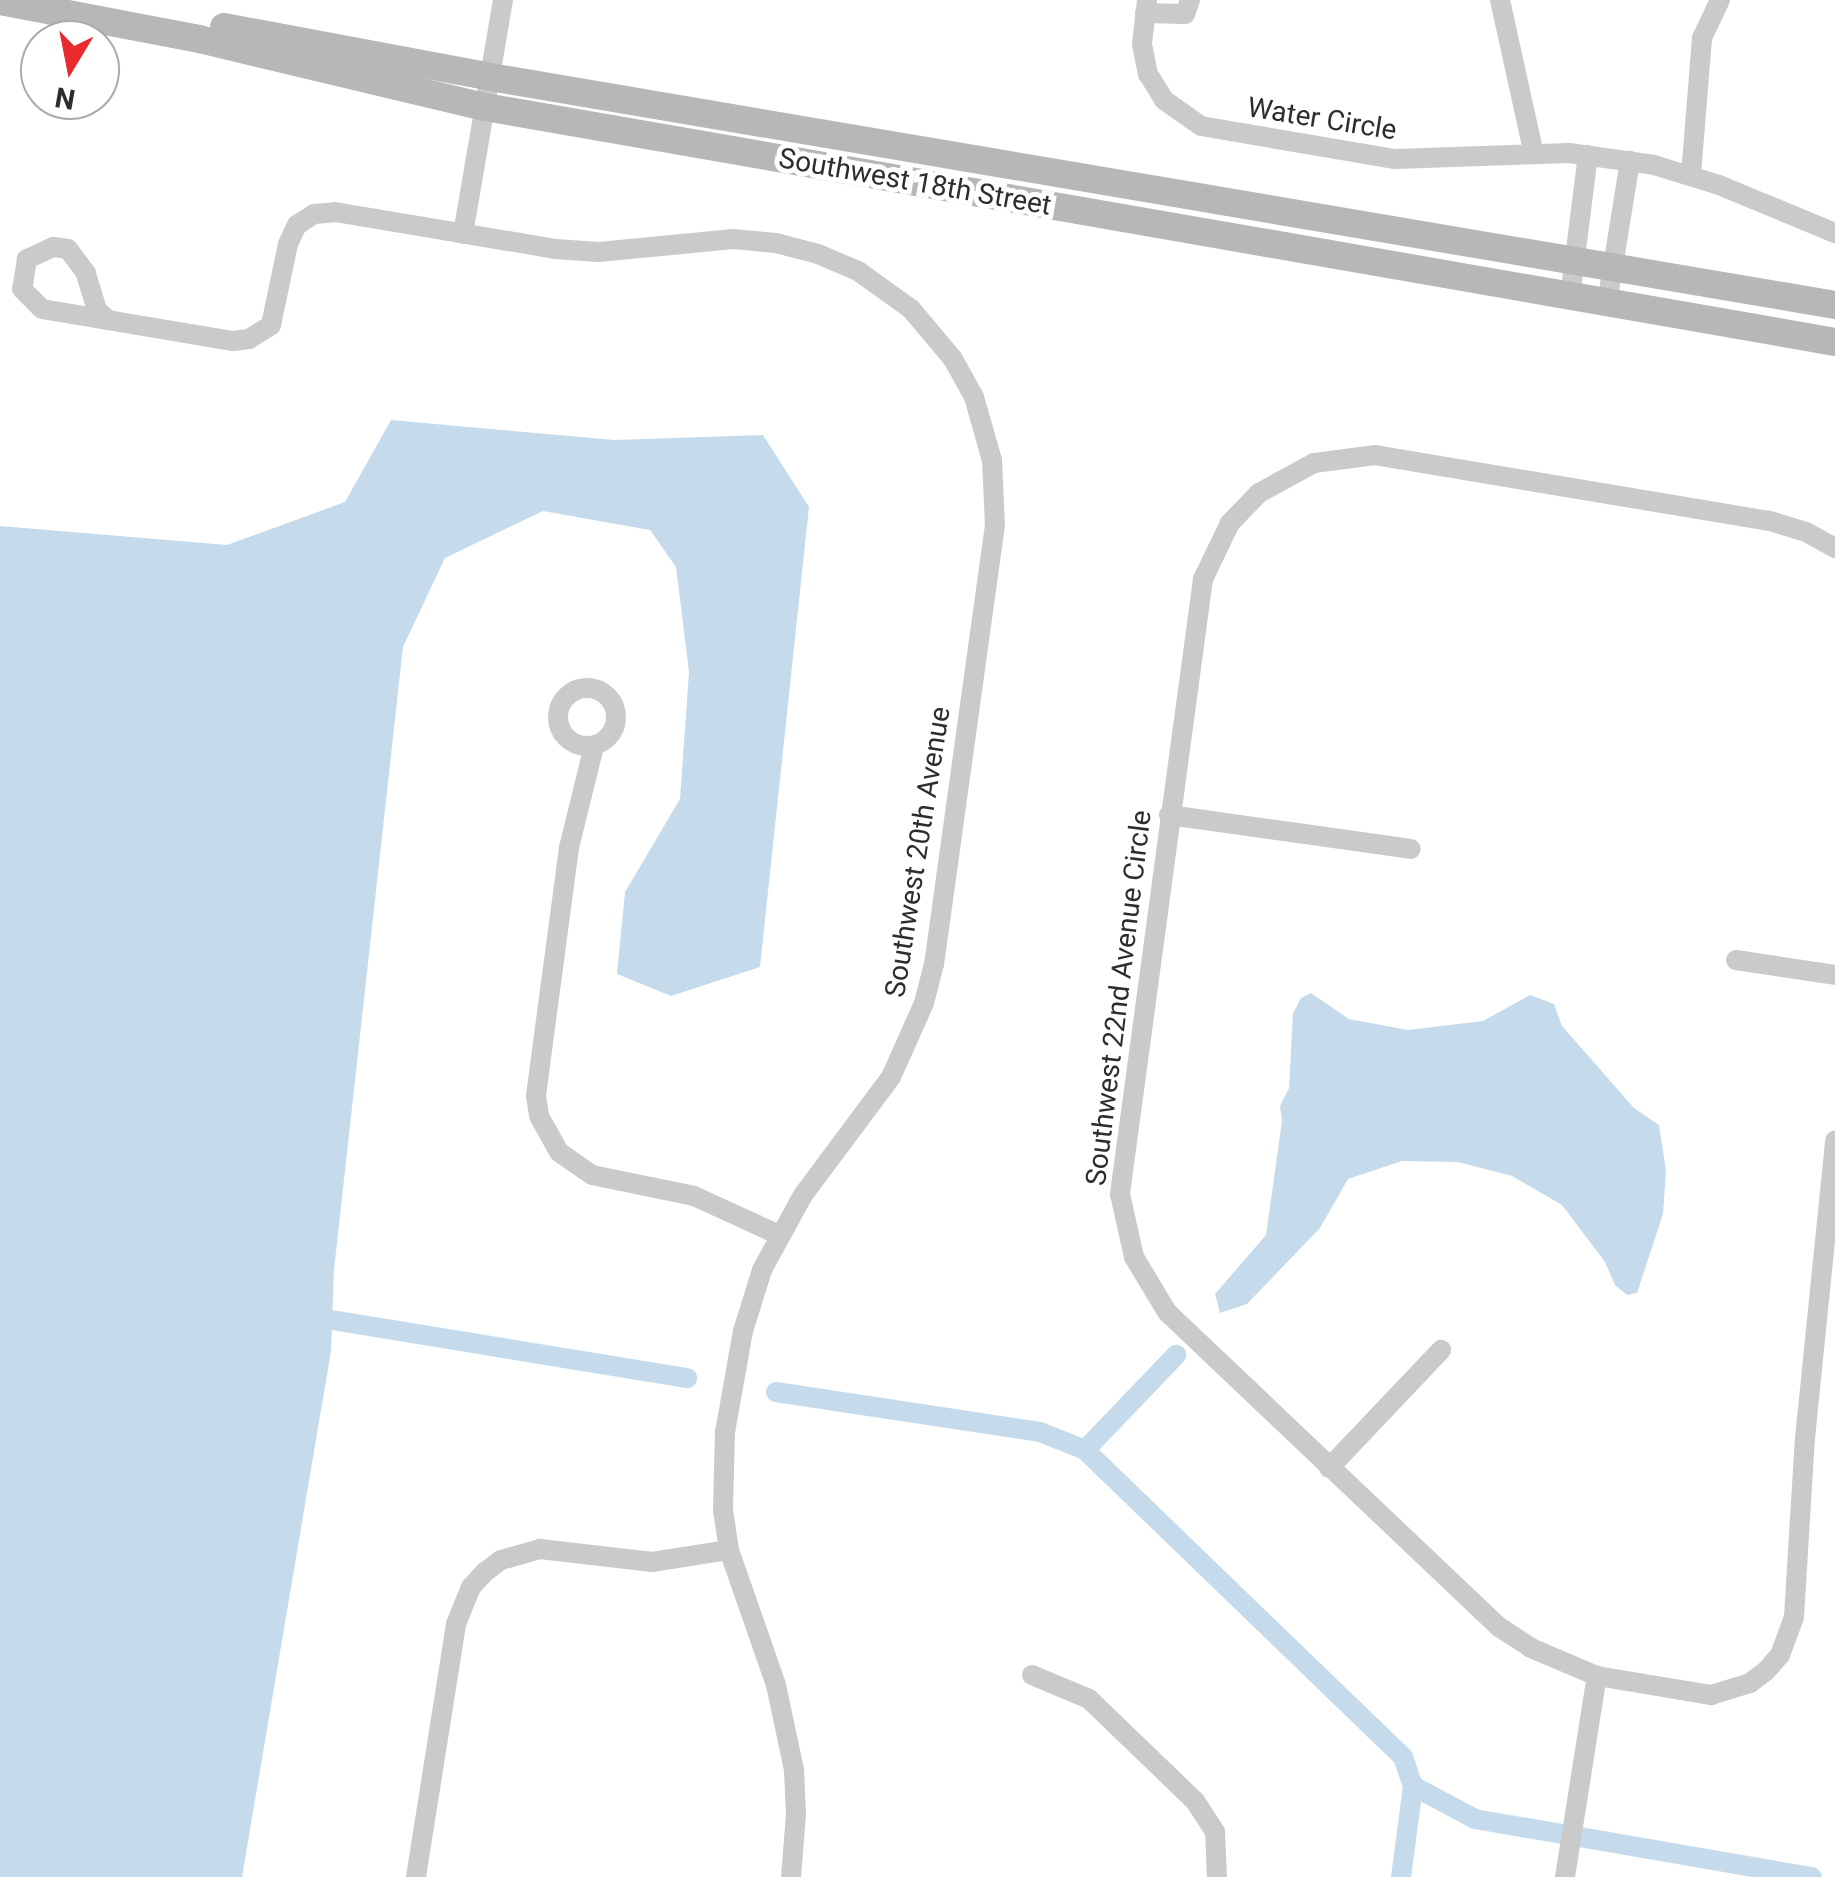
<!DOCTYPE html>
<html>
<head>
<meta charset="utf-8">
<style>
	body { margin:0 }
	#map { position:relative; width:1835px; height:1877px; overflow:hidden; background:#fff; font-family:Roboto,sans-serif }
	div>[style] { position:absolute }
	.water>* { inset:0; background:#c5dbec }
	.canal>* { height:20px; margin:-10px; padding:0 10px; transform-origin:10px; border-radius:10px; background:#c5dbec }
	.minor>* { height:20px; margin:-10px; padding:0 10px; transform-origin:10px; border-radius:10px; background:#cacaca }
	.minor>.ring { margin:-10px; padding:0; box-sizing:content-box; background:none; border:20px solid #cacaca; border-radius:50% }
	.secondary>* { height:28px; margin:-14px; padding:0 14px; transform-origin:14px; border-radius:14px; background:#b7b7b7 }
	span { translate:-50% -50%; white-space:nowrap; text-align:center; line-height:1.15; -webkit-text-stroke:10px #fff; paint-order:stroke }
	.street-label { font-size:28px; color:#2d2d2d }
	.north { position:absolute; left:20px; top:20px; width:100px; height:100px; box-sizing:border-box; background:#fff; border:2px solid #ababab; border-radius:50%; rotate:190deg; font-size:28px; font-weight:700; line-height:40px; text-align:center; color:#2d2d2d }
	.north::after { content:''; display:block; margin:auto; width:35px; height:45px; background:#e92a2e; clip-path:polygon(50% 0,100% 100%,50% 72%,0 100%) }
</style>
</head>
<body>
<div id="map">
	<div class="water">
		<i style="clip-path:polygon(391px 420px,614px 440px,763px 435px,809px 507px,760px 967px,671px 996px,617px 974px,625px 892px,680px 799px,689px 672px,676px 567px,650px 530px,543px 511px,445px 558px,403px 647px,334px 1270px,331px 1351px,242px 1877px,0 1877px,0 526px,227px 545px,345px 502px)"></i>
		<i style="clip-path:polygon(1311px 993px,1349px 1019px,1408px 1030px,1483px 1021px,1530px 995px,1554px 1004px,1562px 1026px,1634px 1108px,1659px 1125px,1666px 1171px,1663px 1214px,1637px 1293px,1627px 1295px,1615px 1285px,1605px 1262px,1562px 1205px,1512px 1176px,1458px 1162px,1402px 1161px,1348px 1179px,1320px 1228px,1247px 1304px,1220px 1313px,1215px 1294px,1266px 1235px,1282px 1121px,1280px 1106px,1289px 1088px,1293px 1013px,1301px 998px)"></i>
	</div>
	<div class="canal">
		<i style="left:332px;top:1320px;width:360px;rotate:9.3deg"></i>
		<i style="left:776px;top:1392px;width:267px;rotate:8.6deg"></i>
		<i style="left:1040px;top:1432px;width:48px;rotate:21.8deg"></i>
		<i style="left:1085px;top:1450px;width:442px;rotate:44deg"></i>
		<i style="left:1403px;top:1757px;width:31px;rotate:71deg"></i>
		<i style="left:1413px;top:1786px;width:92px;rotate:97.5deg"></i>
		<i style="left:1085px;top:1450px;width:132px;rotate:-46.2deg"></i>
		<i style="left:1413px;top:1786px;width:70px;rotate:28deg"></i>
		<i style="left:1475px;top:1819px;width:342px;rotate:9.8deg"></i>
	</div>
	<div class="minor">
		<i style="left:1147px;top:0;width:44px;rotate:96.5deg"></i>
		<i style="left:1142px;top:44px;width:31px;rotate:79deg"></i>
		<i style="left:1148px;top:74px;width:31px;rotate:58deg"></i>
		<i style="left:1164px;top:100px;width:45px;rotate:35.1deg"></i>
		<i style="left:1201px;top:126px;width:197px;rotate:9.7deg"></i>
		<i style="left:1395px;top:159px;width:174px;rotate:-2deg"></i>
		<i style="left:1569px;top:153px;width:86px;rotate:8deg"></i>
		<i style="left:1654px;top:165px;width:68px;rotate:17.1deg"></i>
		<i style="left:1719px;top:185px;width:126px;rotate:22.5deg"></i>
		<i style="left:1500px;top:0;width:158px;rotate:77.6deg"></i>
		<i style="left:1145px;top:13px;width:40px;rotate:1.4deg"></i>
		<i style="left:1185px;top:14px;width:15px;rotate:-70deg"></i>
		<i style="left:1691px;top:175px;width:137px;rotate:-85.4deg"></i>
		<i style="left:1702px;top:38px;width:42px;rotate:-64.7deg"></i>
		<i style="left:463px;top:234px;width:237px;rotate:-80.3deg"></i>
		<i style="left:1570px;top:297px;width:143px;rotate:-82.8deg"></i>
		<i style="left:1607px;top:303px;width:144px;rotate:-80.8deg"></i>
		<i style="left:108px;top:320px;width:15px;rotate:-138deg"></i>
		<i style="left:97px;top:310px;width:39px;rotate:-107deg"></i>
		<i style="left:86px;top:273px;width:30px;rotate:-127deg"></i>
		<i style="left:68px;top:249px;width:15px;rotate:-172deg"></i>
		<i style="left:53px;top:247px;width:29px;rotate:155deg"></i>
		<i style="left:27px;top:259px;width:30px;rotate:99deg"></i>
		<i style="left:22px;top:289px;width:28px;rotate:45deg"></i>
		<i style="left:42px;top:309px;width:194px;rotate:9.5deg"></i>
		<i style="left:233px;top:341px;width:16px;rotate:-7deg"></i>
		<i style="left:249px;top:339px;width:26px;rotate:-32deg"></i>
		<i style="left:271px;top:325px;width:83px;rotate:-78.1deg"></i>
		<i style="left:288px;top:244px;width:21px;rotate:-65deg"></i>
		<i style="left:297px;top:225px;width:20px;rotate:-33deg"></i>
		<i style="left:314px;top:214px;width:21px;rotate:-5deg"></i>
		<i style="left:335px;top:212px;width:223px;rotate:9.5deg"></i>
		<i style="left:555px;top:249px;width:44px;rotate:3.9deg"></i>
		<i style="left:599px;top:252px;width:135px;rotate:-5.5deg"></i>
		<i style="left:733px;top:239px;width:43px;rotate:5.3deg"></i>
		<i style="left:776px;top:243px;width:43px;rotate:14.7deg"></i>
		<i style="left:818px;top:254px;width:43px;rotate:23deg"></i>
		<i style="left:858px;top:271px;width:65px;rotate:35.6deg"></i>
		<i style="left:911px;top:309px;width:65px;rotate:50deg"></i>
		<i style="left:953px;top:359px;width:43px;rotate:61.1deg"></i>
		<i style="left:974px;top:397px;width:66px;rotate:74.1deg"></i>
		<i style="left:992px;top:460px;width:65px;rotate:87.4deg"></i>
		<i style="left:995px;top:525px;width:443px;rotate:97.9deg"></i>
		<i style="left:934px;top:964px;width:40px;rotate:104.4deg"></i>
		<i style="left:924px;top:1003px;width:81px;rotate:114deg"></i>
		<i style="left:891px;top:1077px;width:147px;rotate:126.7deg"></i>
		<i style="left:803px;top:1195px;width:85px;rotate:118.7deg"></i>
		<i style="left:762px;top:1270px;width:64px;rotate:107.3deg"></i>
		<i style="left:743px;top:1331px;width:103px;rotate:100.1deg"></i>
		<i style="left:725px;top:1432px;width:78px;rotate:91.5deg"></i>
		<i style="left:723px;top:1510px;width:40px;rotate:81.5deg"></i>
		<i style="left:729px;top:1550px;width:143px;rotate:70.8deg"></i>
		<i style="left:776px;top:1685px;width:87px;rotate:78deg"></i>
		<i style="left:794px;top:1770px;width:44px;rotate:87.4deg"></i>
		<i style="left:796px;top:1814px;width:63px;rotate:94.5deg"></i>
		<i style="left:1835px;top:548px;width:33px;rotate:-151deg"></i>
		<i style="left:1806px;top:532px;width:39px;rotate:-163deg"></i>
		<i style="left:1769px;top:521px;width:399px;rotate:-170.5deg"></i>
		<i style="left:1375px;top:455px;width:62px;rotate:172.5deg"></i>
		<i style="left:1314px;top:463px;width:63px;rotate:151.4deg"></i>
		<i style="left:1259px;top:493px;width:42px;rotate:134deg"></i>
		<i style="left:1230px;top:523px;width:62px;rotate:115.7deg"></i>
		<i style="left:1203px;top:579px;width:621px;rotate:97.69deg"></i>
		<i style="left:1120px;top:1194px;width:65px;rotate:77.5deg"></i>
		<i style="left:1134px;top:1257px;width:64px;rotate:59deg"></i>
		<i style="left:1167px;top:1312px;width:458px;rotate:43.5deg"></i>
		<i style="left:1499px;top:1627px;width:38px;rotate:33deg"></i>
		<i style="left:1531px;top:1648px;width:72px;rotate:23deg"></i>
		<i style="left:1597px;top:1676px;width:116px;rotate:9.5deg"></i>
		<i style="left:1711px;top:1695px;width:41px;rotate:-17.1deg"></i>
		<i style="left:1750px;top:1683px;width:20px;rotate:-37deg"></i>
		<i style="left:1766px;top:1671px;width:21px;rotate:-49deg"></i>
		<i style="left:1780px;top:1655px;width:40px;rotate:-69.8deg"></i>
		<i style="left:1794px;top:1617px;width:179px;rotate:-86.5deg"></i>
		<i style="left:1805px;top:1438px;width:299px;rotate:-84.2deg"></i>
		<i class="ring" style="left:558px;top:688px;width:38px;height:38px"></i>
		<i style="left:594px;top:746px;width:105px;rotate:103.8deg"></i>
		<i style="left:569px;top:848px;width:250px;rotate:97.6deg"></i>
		<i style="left:536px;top:1096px;width:20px;rotate:81deg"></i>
		<i style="left:539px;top:1116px;width:41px;rotate:60.9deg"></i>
		<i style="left:559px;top:1152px;width:40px;rotate:34.9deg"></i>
		<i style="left:592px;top:1175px;width:104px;rotate:11.6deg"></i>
		<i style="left:694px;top:1196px;width:94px;rotate:24.6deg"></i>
		<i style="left:1169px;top:815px;width:244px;rotate:8deg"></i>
		<i style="left:1736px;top:960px;width:100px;rotate:8.6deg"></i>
		<i style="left:1329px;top:1468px;width:163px;rotate:-46.5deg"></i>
		<i style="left:1032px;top:1675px;width:62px;rotate:22.8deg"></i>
		<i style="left:1089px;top:1699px;width:147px;rotate:43.9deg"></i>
		<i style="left:1195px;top:1801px;width:37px;rotate:57deg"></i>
		<i style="left:1215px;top:1832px;width:45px;rotate:87.5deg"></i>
		<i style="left:416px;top:1877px;width:256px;rotate:-81deg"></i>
		<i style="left:456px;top:1624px;width:40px;rotate:-68deg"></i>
		<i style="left:471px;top:1587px;width:21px;rotate:-47deg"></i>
		<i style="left:485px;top:1572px;width:20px;rotate:-37deg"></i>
		<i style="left:501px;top:1560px;width:41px;rotate:-15.8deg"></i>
		<i style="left:540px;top:1549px;width:113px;rotate:6.6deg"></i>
		<i style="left:652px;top:1562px;width:78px;rotate:-8.9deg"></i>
		<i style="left:1565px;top:1877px;width:204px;rotate:-81deg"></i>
	</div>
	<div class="secondary">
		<i style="left:0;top:1px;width:203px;rotate:10.8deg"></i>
		<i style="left:199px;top:39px;width:294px;rotate:13.4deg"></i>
		<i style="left:485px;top:107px;width:1370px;rotate:9.87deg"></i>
		<i style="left:224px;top:27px;width:271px;rotate:10.6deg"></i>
		<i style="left:490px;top:77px;width:1364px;rotate:9.62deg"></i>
	</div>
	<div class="street-label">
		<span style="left:1322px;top:119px;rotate:9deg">Water Circle</span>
		<span style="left:915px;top:182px;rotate:10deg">Southwest 18th Street</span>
		<span style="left:918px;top:852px;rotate:-81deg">Southwest 20th Avenue</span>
		<span style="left:1119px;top:998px;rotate:-83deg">Southwest 22nd Avenue Circle</span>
	</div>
	<div class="north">N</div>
</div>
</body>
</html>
